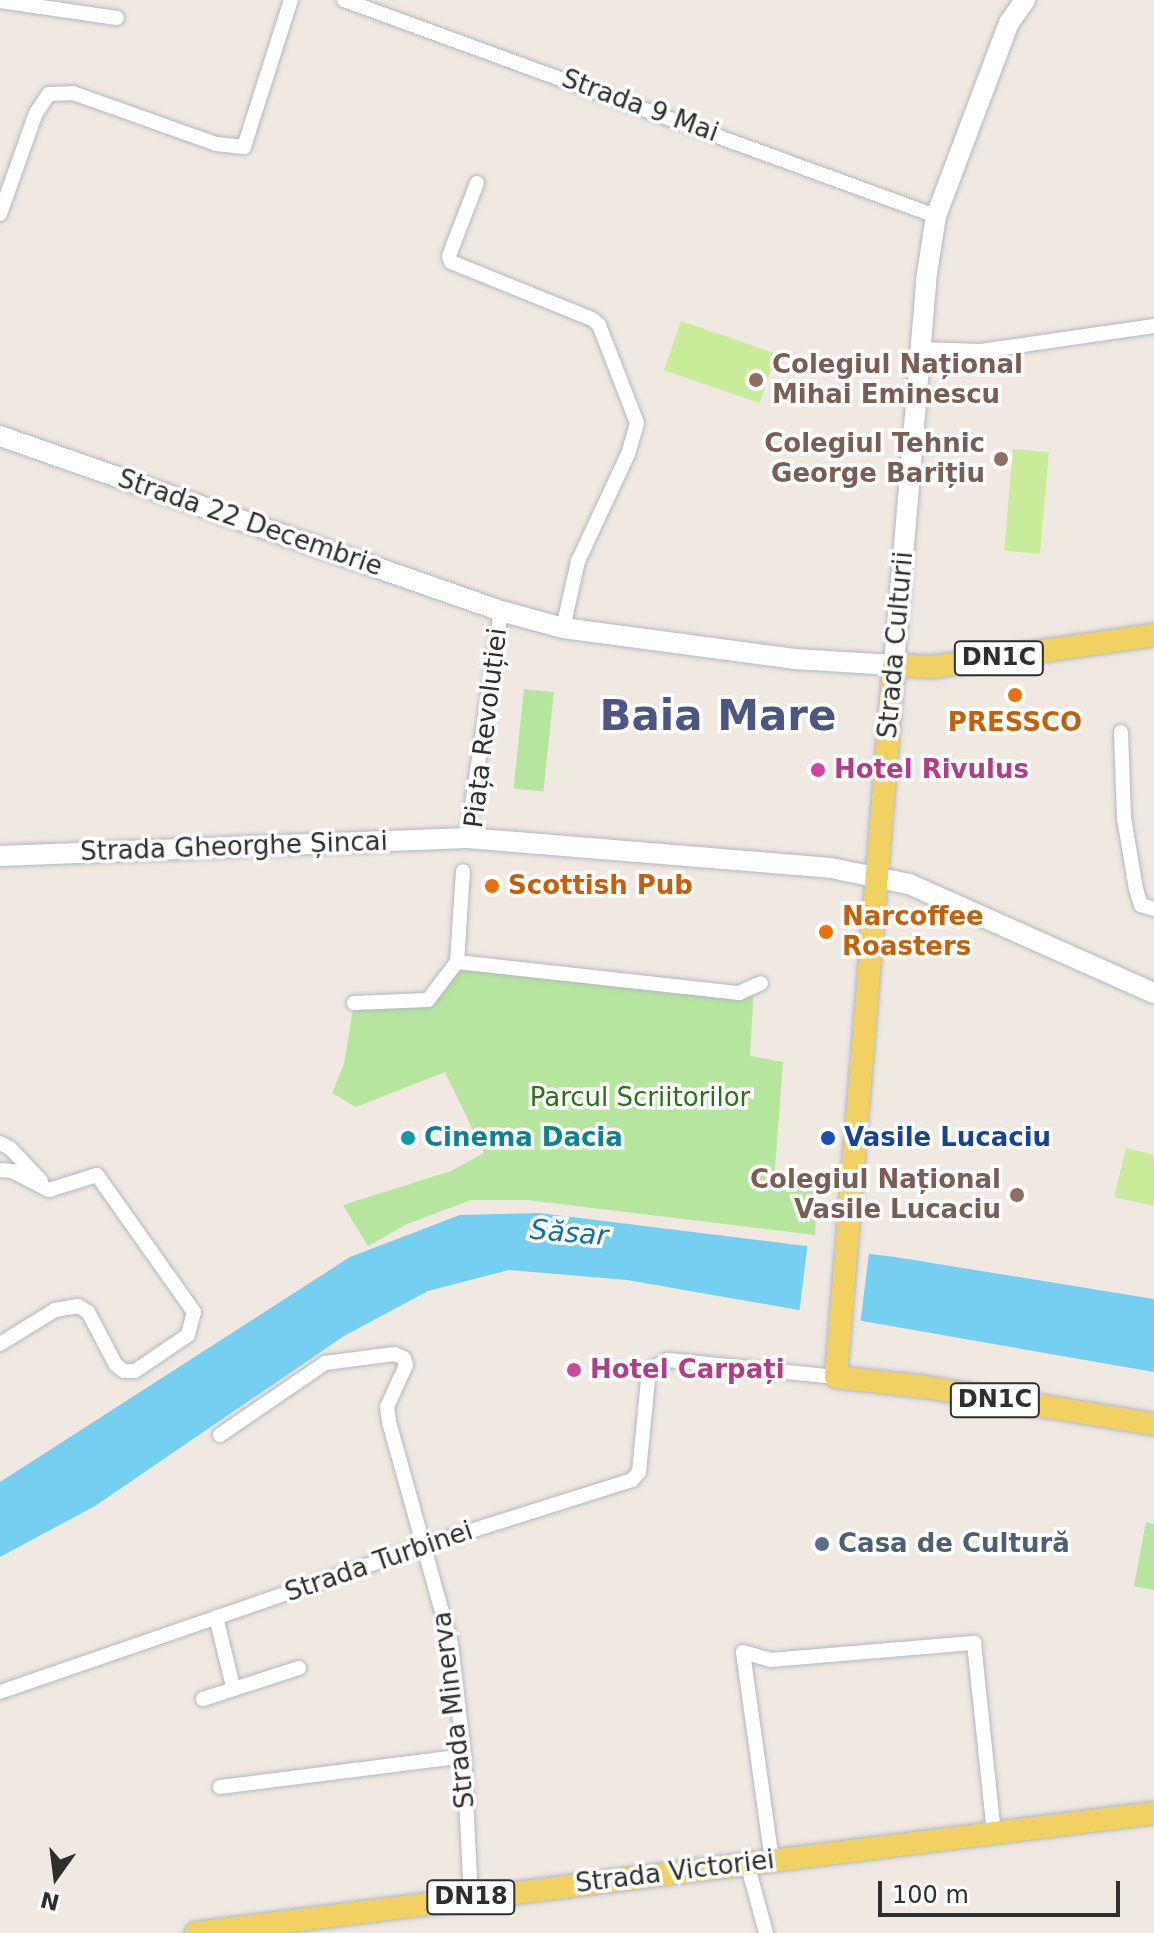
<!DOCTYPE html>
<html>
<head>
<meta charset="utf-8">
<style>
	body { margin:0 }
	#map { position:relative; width:1154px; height:1933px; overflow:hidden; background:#efe9e1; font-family:"DejaVu Sans",sans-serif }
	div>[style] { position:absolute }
	.green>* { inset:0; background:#b6e59e; transform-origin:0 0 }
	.pitch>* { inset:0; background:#c9ec9a; transform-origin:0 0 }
	.water>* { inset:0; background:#75cff0 }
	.pier>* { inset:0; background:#efe9e1; transform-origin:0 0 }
	.roads { filter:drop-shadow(0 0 2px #b4b7c1) drop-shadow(0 0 2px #b4b7c1) }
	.street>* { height:14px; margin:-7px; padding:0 7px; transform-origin:7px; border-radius:7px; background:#fff }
	.secondary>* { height:20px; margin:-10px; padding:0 10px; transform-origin:10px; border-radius:10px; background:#fff }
	.primary>* { height:22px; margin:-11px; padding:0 11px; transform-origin:11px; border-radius:11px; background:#f2d163 }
	.dots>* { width:22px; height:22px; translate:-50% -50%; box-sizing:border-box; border:4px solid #fff; border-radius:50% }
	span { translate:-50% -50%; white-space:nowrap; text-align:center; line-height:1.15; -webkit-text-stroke:7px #fff; paint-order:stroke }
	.shield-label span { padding:2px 6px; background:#fff; border:2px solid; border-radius:6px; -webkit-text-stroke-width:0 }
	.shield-label { font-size:24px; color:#2e2e2e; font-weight:700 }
	.street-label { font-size:26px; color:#2e2e2e }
	.education-label { font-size:26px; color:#785e54; font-weight:700 }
	.left { translate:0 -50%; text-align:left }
	.right { translate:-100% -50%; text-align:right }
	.food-label { font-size:26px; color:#c56008; font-weight:700 }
	.hotel-label { font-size:26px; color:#b23c85; font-weight:700 }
	.park-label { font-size:26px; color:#2c6e1b }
	.culture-label { font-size:26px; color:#0d838f; font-weight:700 }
	.transit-label { font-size:26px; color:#164399; font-weight:700 }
	.service-label { font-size:26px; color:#4e5e75; font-weight:700 }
	.water-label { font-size:28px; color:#0d6fa3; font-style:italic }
	.town-label { font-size:42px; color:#4d5680; font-weight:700 }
	.north { position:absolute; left:16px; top:1837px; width:80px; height:80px; -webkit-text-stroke:6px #fff; paint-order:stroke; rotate:194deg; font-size:22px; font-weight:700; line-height:32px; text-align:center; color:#2e2e2e }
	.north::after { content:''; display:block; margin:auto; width:28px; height:36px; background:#2e2e2e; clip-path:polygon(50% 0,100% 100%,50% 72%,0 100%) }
	.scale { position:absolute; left:878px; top:1881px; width:242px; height:36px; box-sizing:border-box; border:4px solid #2e2e2e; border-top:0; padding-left:10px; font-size:24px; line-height:28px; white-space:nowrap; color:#2e2e2e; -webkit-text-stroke:6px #fff; paint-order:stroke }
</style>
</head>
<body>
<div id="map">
	<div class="green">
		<i style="left:524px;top:689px;width:30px;height:100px;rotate:6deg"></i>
		<i style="clip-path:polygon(457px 962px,738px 993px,754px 986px,750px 1056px,783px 1062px,774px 1181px,790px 1188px,817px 1192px,815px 1235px,527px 1200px,471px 1200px,407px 1224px,368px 1246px,343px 1205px,451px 1171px,484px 1153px,445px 1072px,356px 1107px,332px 1093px,344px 1064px,354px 1003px,428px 1000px)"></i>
		<i style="clip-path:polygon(1146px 1522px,1154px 1524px,1154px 1590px,1134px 1586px)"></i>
	</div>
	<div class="pitch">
		<i style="left:681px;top:321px;width:101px;height:52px;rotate:19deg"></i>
		<i style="left:1013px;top:449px;width:36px;height:102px;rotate:5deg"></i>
		<i style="clip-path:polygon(1126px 1148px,1154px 1155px,1154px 1206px,1114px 1197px)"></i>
	</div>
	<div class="water">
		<i style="clip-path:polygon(539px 1213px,895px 1257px,1154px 1299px,1154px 1372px,627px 1280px,509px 1270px,428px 1291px,344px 1336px,95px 1506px,0 1557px,0 1482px,350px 1257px,460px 1215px)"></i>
	</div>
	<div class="pier">
		<i style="left:808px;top:1241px;width:62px;height:73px;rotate:7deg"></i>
	</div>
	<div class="roads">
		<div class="street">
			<i style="left:344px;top:0;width:630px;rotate:20.05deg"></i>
			<i style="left:0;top:1px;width:118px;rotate:8.3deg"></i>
			<i style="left:477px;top:183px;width:78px;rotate:111deg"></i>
			<i style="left:449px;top:256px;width:6px;rotate:72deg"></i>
			<i style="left:451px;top:262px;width:152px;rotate:22deg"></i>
			<i style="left:592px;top:319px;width:9px;rotate:41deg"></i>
			<i style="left:599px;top:325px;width:105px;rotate:68.8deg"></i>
			<i style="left:637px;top:423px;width:32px;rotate:106deg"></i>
			<i style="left:628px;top:454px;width:118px;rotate:115deg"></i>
			<i style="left:578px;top:561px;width:69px;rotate:102.6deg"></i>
			<i style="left:0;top:214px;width:107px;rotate:-70.4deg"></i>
			<i style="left:36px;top:113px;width:23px;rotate:-56deg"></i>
			<i style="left:49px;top:94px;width:24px;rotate:-2deg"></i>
			<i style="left:73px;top:93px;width:152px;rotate:19.6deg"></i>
			<i style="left:216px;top:144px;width:28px;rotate:6deg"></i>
			<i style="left:244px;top:147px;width:154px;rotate:-72.3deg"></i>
			<i style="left:921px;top:349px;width:60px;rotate:1.9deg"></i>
			<i style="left:981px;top:351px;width:175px;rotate:-8.2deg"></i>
			<i style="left:1121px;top:732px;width:86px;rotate:88deg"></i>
			<i style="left:1124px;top:818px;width:72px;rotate:80.4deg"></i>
			<i style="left:1136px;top:889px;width:17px;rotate:73deg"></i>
			<i style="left:1141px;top:905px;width:14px;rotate:17deg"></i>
			<i style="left:467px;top:838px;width:230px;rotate:-81.5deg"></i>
			<i style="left:457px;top:962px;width:91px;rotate:-86.2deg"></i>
			<i style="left:354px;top:1003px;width:74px;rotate:-2.3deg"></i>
			<i style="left:428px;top:1000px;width:48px;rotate:-52.7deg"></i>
			<i style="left:457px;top:962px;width:284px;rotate:6.3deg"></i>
			<i style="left:739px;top:993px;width:24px;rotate:-24deg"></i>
			<i style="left:0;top:1143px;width:11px;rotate:27deg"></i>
			<i style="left:10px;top:1148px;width:45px;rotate:46.8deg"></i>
			<i style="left:0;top:1170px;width:12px;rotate:5deg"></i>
			<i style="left:12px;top:1171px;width:42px;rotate:27.2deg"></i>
			<i style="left:49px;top:1190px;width:50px;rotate:-17.4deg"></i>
			<i style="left:97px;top:1175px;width:168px;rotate:54.7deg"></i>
			<i style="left:194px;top:1312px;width:24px;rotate:105deg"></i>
			<i style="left:188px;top:1335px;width:64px;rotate:145.8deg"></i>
			<i style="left:135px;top:1371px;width:11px;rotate:180deg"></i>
			<i style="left:124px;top:1371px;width:10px;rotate:-143deg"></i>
			<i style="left:116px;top:1365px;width:60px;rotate:-117.8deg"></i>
			<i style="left:88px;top:1312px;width:12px;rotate:-149deg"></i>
			<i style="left:78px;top:1306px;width:23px;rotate:170deg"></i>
			<i style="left:55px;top:1310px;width:65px;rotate:148.3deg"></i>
			<i style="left:220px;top:1435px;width:127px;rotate:-34.4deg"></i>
			<i style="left:325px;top:1363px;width:70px;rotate:-7.4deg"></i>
			<i style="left:394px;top:1354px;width:11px;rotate:22deg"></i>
			<i style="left:404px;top:1358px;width:7px;rotate:74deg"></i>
			<i style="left:406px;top:1365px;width:46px;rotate:114.3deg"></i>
			<i style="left:387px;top:1407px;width:15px;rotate:82deg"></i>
			<i style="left:389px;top:1422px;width:230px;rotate:74.4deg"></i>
			<i style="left:451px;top:1644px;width:113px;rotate:83.4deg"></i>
			<i style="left:464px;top:1756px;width:141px;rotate:87.2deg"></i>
			<i style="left:216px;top:1617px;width:72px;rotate:76.3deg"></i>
			<i style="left:0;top:1692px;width:447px;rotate:-19deg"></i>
			<i style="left:423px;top:1546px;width:219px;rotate:-17.5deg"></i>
			<i style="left:632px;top:1480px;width:11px;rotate:-49deg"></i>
			<i style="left:639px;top:1472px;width:102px;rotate:-84.4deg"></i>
			<i style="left:649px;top:1370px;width:21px;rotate:-28deg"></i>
			<i style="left:668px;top:1360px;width:169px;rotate:5.8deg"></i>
			<i style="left:203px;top:1699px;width:101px;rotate:-17.9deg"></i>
			<i style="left:220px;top:1787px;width:246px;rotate:-7.2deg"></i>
			<i style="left:772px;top:1861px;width:211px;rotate:-97.9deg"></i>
			<i style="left:743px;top:1652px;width:29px;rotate:16deg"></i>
			<i style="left:771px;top:1660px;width:204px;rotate:-4.8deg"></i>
			<i style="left:974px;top:1643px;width:191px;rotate:84deg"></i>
			<i style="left:747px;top:1863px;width:73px;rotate:74.8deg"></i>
		</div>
		<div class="secondary">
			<i style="left:0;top:436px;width:531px;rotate:19.25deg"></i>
			<i style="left:501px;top:611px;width:64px;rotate:15.3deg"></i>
			<i style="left:563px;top:628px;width:233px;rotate:7.6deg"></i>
			<i style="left:794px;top:659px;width:100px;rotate:3.4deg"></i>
			<i style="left:894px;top:665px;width:386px;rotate:-85.2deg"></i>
			<i style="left:926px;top:280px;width:65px;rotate:-81.1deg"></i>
			<i style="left:936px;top:216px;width:206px;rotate:-69.3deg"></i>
			<i style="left:1009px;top:23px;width:28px;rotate:-55deg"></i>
			<i style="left:0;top:856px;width:467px;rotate:-2.2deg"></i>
			<i style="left:467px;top:838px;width:365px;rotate:4.7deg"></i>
			<i style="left:831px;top:868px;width:80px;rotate:11.6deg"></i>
			<i style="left:909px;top:884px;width:268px;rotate:24deg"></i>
		</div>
		<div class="primary">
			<i style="left:1154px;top:635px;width:224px;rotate:171.8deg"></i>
			<i style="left:932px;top:667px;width:38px;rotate:-177deg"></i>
			<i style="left:894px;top:665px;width:714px;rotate:94.66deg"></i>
			<i style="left:836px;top:1377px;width:90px;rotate:6.4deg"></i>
			<i style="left:925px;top:1387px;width:232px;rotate:9.2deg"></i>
			<i style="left:196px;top:1933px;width:965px;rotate:-7.14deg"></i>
		</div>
	</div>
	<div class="dots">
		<i style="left:756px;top:380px;background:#8d6e63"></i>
		<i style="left:1001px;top:459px;background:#8d6e63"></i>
		<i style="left:1015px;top:695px;background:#e8710a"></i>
		<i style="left:818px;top:770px;background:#d1479c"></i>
		<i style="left:492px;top:886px;background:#e8710a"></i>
		<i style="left:826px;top:932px;background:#e8710a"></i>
		<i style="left:408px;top:1138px;background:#0f9aa8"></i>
		<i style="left:828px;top:1138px;background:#1a4fb4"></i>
		<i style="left:1017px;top:1195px;background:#8d6e63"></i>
		<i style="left:574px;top:1370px;background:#d1479c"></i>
		<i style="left:822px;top:1544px;background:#5c6f8a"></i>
	</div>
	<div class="shield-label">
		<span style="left:999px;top:658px">DN1C</span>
		<span style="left:995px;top:1400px">DN1C</span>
		<span style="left:471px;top:1897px">DN18</span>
	</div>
	<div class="street-label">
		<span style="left:640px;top:106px;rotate:20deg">Strada 9 Mai</span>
		<span style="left:250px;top:523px;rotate:19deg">Strada 22 Decembrie</span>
		<span style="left:896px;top:645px;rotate:-85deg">Strada Culturii</span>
		<span style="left:486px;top:728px;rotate:-83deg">Piața Revoluției</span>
		<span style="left:234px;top:847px;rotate:-2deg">Strada Gheorghe Șincai</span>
		<span style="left:379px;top:1562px;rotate:-19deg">Strada Turbinei</span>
		<span style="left:454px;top:1710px;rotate:-97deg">Strada Minerva</span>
		<span style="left:675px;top:1872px;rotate:-7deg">Strada Victoriei</span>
	</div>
	<div class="education-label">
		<span class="left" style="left:772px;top:380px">Colegiul Național<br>Mihai Eminescu</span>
		<span class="right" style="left:985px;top:459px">Colegiul Tehnic<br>George Barițiu</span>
		<span class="right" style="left:1001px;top:1195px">Colegiul Național<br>Vasile Lucaciu</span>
	</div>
	<div class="food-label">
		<span style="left:1015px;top:723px">PRESSCO</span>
		<span class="left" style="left:508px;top:886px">Scottish Pub</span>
		<span class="left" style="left:842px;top:932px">Narcoffee<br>Roasters</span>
	</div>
	<div class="hotel-label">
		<span class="left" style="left:834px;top:770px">Hotel Rivulus</span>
		<span class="left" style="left:590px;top:1370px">Hotel Carpați</span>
	</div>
	<div class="park-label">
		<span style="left:640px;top:1098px">Parcul Scriitorilor</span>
	</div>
	<div class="culture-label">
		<span class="left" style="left:424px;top:1138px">Cinema Dacia</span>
	</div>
	<div class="transit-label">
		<span class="left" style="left:844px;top:1138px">Vasile Lucaciu</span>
	</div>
	<div class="service-label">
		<span class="left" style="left:838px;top:1544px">Casa de Cultură</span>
	</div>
	<div class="water-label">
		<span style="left:569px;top:1233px;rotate:5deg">Săsar</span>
	</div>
	<div class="town-label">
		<span style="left:718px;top:716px">Baia Mare</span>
	</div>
	<div class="north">N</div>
	<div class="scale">100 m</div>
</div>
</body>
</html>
